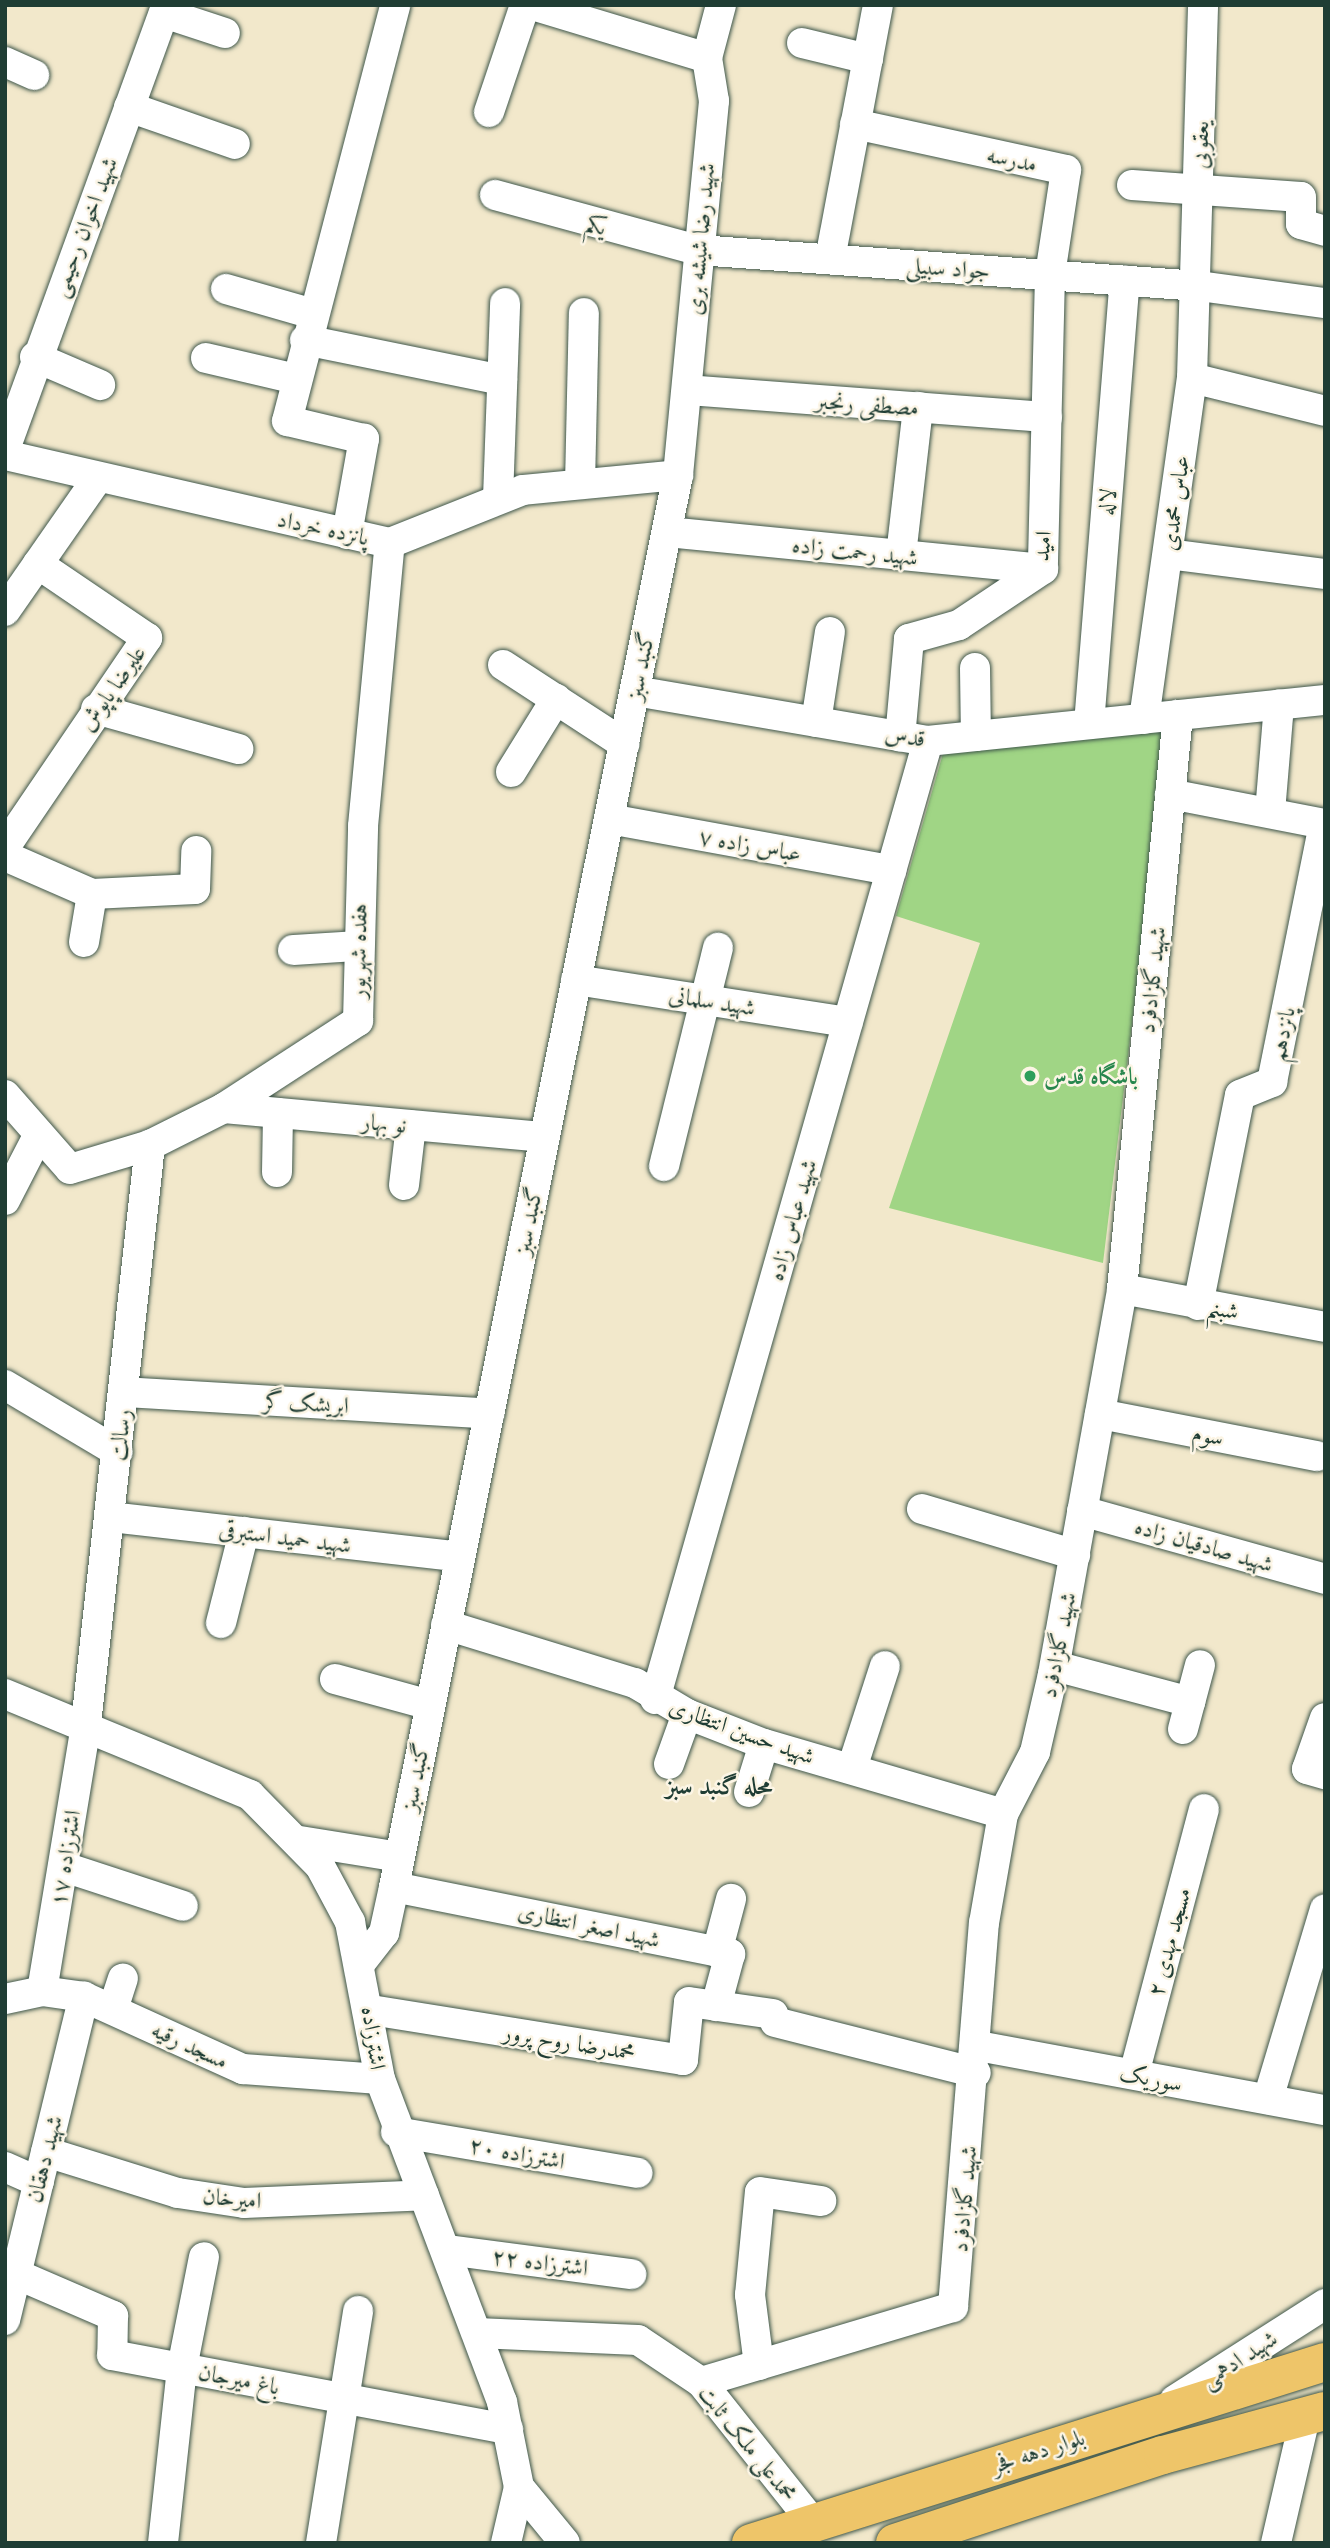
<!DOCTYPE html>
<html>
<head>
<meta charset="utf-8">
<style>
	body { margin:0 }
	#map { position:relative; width:1330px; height:2548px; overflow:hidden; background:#f2e8cb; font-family:"Libre Caslon Text",Amiri,serif }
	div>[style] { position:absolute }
	.green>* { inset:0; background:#a0d585 }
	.roads { filter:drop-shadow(0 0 2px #3f574b) drop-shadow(0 0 2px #3f574b) }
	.minor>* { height:30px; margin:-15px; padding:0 15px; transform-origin:15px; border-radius:15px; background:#fff }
	.major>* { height:38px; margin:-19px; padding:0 19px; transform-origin:19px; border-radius:19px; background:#eec569 }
	.dots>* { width:19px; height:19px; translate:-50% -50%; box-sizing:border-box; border:4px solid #fcf5e5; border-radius:50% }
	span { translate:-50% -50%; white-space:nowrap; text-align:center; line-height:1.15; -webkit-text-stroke:5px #fcf5e5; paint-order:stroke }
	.street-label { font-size:23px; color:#1f3d34 }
	.leisure-label { font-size:23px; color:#27864d; font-weight:700 }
	.left { translate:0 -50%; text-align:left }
	.neighbourhood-label { font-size:24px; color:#1f3d34; font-weight:700 }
	.frame { position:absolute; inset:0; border:7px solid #1f3d34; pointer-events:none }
</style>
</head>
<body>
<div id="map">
	<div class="green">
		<i style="clip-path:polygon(1169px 717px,1103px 1263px,889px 1208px,980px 943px,896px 916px,946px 743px)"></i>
	</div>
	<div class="roads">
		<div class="minor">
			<i style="left:532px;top:5px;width:183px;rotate:16.8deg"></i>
			<i style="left:164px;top:13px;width:64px;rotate:18.2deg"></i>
			<i style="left:802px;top:43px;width:68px;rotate:13.6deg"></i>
			<i style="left:5px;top:62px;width:32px;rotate:24deg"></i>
			<i style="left:129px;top:107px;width:112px;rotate:19.2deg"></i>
			<i style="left:489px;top:112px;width:113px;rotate:-71.4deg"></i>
			<i style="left:855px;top:124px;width:216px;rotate:12.3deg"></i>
			<i style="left:1066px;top:170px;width:106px;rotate:98.7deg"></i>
			<i style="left:1050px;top:275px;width:294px;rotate:91.4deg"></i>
			<i style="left:1043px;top:569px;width:101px;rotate:146.3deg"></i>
			<i style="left:959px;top:625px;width:52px;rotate:164.4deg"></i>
			<i style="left:909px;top:639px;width:98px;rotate:95.2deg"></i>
			<i style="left:1132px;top:185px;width:169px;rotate:4.1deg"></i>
			<i style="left:1301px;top:197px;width:27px;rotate:90deg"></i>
			<i style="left:1301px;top:224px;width:25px;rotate:16deg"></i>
			<i style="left:495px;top:195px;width:210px;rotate:15.2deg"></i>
			<i style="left:698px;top:250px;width:502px;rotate:4.11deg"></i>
			<i style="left:1199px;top:286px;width:127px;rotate:7.7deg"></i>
			<i style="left:830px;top:259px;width:258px;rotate:-79.3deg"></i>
			<i style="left:226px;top:289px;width:91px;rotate:16deg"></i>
			<i style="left:305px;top:340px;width:201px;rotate:11.5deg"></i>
			<i style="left:35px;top:357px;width:71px;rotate:23.3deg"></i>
			<i style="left:206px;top:358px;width:92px;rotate:13.1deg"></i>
			<i style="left:1192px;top:378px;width:137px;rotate:13.9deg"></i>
			<i style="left:687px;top:390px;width:361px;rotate:4.3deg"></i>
			<i style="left:5px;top:449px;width:473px;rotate:-70deg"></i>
			<i style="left:5px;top:455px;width:395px;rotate:12.9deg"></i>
			<i style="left:390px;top:543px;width:143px;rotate:-21.7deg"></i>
			<i style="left:523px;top:490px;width:156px;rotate:-5.5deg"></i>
			<i style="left:580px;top:484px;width:171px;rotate:-88.7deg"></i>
			<i style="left:498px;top:498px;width:195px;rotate:-87.9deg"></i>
			<i style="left:667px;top:532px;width:378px;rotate:5.6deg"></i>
			<i style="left:347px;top:534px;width:97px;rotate:-79.9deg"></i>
			<i style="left:364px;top:439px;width:79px;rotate:-166.8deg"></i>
			<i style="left:287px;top:421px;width:430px;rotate:-75.4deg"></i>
			<i style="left:1168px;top:554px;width:158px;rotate:7.3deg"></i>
			<i style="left:901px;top:555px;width:149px;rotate:-83.4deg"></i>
			<i style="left:5px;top:611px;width:161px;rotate:-55.1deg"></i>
			<i style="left:503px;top:665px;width:145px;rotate:33.1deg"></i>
			<i style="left:975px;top:668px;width:68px;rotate:89.2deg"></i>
			<i style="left:635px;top:691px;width:297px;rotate:9.7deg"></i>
			<i style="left:928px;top:741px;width:399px;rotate:-5.9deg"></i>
			<i style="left:96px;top:709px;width:148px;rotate:15.7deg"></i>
			<i style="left:1144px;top:719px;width:344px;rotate:-82deg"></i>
			<i style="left:1192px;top:378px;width:373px;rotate:-88.3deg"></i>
			<i style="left:816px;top:722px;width:91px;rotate:-81.2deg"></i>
			<i style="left:1089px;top:724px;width:445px;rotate:-85.4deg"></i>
			<i style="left:511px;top:772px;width:86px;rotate:-58.3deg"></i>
			<i style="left:1170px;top:794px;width:158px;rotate:11deg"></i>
			<i style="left:1270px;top:812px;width:108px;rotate:-85.2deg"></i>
			<i style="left:609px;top:819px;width:287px;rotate:10.3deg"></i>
			<i style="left:5px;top:847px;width:253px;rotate:-55.8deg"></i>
			<i style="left:147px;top:638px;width:132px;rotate:-145.8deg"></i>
			<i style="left:5px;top:856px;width:95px;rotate:23.6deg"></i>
			<i style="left:92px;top:894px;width:103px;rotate:-2.8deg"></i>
			<i style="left:195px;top:889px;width:38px;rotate:-88deg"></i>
			<i style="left:84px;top:942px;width:49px;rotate:-80.5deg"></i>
			<i style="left:293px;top:950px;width:63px;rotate:-3.6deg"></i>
			<i style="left:576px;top:980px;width:275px;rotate:8.8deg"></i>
			<i style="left:5px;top:1095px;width:98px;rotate:48.7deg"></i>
			<i style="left:70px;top:1169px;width:84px;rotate:-16.7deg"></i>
			<i style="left:150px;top:1145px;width:83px;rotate:-26.6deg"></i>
			<i style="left:224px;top:1108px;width:160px;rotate:-33deg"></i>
			<i style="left:358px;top:1021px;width:195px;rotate:-88.5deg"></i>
			<i style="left:363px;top:826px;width:284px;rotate:-84.6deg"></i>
			<i style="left:224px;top:1108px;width:322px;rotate:5.2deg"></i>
			<i style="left:664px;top:1166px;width:225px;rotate:-76.1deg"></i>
			<i style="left:277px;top:1172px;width:59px;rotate:-89deg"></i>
			<i style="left:404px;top:1185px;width:60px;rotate:-83.3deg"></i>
			<i style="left:5px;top:1200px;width:74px;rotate:-62.7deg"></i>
			<i style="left:1122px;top:1289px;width:207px;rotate:10.6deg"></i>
			<i style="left:1198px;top:1305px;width:214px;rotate:-78.7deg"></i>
			<i style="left:1240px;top:1095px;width:35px;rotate:-22deg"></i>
			<i style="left:1272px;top:1082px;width:263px;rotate:-78.6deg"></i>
			<i style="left:5px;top:1385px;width:131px;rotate:30.7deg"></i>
			<i style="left:124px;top:1392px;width:366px;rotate:3.4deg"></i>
			<i style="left:1100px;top:1414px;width:221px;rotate:11deg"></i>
			<i style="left:922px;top:1509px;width:160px;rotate:16.7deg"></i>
			<i style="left:1082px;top:1511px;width:252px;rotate:15.6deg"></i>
			<i style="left:111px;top:1517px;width:351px;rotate:6.5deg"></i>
			<i style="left:221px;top:1623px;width:94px;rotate:-75.8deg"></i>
			<i style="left:446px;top:1625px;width:198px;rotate:17.1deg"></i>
			<i style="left:635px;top:1683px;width:61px;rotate:30.8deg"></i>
			<i style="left:687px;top:1714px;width:83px;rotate:21.3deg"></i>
			<i style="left:764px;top:1744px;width:249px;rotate:16.3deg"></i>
			<i style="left:1055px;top:1666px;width:140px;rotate:14.9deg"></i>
			<i style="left:335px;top:1679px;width:98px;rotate:15.3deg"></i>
			<i style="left:5px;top:1694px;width:265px;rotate:22.4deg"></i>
			<i style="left:250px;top:1795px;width:100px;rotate:45.4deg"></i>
			<i style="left:320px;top:1866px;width:64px;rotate:61.8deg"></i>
			<i style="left:350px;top:1922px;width:160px;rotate:79.2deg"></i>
			<i style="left:380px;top:2079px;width:345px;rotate:69.3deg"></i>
			<i style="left:502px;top:2402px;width:87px;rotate:78.7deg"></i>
			<i style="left:519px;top:2487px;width:72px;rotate:50.6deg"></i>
			<i style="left:655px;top:1699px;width:996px;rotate:-74.09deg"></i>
			<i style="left:1325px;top:1718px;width:54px;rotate:109.4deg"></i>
			<i style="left:1307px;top:1769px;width:19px;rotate:16deg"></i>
			<i style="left:1183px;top:1729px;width:66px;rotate:-75.1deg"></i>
			<i style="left:669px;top:1764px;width:53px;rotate:-70.2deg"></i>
			<i style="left:852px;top:1768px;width:107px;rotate:-72.1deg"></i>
			<i style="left:749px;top:1792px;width:50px;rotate:-72.6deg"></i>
			<i style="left:300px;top:1841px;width:101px;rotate:9.1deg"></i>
			<i style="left:64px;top:1867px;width:125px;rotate:18.1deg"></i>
			<i style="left:394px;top:1887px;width:343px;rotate:11.3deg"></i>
			<i style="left:730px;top:1954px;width:54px;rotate:105.1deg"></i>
			<i style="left:717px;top:1952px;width:55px;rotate:-75.2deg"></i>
			<i style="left:362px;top:1961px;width:36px;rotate:-52deg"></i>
			<i style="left:384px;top:1933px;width:47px;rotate:-77.7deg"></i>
			<i style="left:394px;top:1887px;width:1440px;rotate:-78.63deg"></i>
			<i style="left:678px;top:475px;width:376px;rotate:-84.5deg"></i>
			<i style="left:714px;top:101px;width:44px;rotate:-99.2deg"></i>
			<i style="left:707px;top:58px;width:55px;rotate:-75.2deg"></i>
			<i style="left:42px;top:1991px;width:271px;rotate:-80.6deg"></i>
			<i style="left:86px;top:1724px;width:583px;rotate:-83.69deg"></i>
			<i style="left:5px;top:1999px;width:38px;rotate:-12deg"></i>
			<i style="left:42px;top:1991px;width:42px;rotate:8.1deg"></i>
			<i style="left:84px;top:1997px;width:175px;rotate:24.4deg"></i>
			<i style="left:243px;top:2069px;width:137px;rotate:4.2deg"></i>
			<i style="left:113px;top:2009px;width:32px;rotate:-72deg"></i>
			<i style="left:371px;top:2010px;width:316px;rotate:9.1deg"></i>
			<i style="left:683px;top:2060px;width:58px;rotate:-84.1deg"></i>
			<i style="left:689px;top:2002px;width:85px;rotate:8.1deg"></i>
			<i style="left:775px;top:2022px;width:207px;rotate:14.2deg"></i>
			<i style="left:978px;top:2046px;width:353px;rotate:10.5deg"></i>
			<i style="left:1134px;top:2074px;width:274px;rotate:-75.2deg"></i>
			<i style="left:1268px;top:2099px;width:198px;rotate:-73.3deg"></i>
			<i style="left:396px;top:2132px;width:245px;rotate:9.6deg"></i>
			<i style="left:46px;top:2152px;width:138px;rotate:17.3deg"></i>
			<i style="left:178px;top:2193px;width:67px;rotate:8.6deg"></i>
			<i style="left:244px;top:2203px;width:180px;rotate:-2.5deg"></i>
			<i style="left:5px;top:2167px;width:37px;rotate:24deg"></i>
			<i style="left:448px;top:2250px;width:185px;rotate:7.5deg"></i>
			<i style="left:16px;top:2274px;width:106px;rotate:23.4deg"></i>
			<i style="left:113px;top:2316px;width:39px;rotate:91deg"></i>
			<i style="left:112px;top:2355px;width:403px;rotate:10.6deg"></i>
			<i style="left:5px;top:2320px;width:333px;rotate:-76.3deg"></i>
			<i style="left:477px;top:2333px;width:161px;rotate:2.5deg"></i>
			<i style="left:638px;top:2340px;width:76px;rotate:33.7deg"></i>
			<i style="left:701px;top:2382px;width:180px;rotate:51.5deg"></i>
			<i style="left:759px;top:2365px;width:71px;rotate:-97.3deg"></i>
			<i style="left:750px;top:2295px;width:103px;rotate:-84.5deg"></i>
			<i style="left:760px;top:2192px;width:62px;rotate:8.4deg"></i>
			<i style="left:701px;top:2382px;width:263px;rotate:-16.6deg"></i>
			<i style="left:953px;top:2307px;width:385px;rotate:-85.4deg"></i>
			<i style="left:984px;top:1923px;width:111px;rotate:-80.1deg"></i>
			<i style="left:1003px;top:1814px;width:70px;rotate:-62.7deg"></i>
			<i style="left:1035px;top:1752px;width:80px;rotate:-77deg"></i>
			<i style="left:1053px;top:1674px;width:391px;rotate:-79.8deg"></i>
			<i style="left:1122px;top:1289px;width:577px;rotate:-84.43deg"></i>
			<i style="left:1175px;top:2400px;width:178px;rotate:-32.6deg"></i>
			<i style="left:163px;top:2543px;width:176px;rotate:-83.8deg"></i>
			<i style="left:182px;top:2368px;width:113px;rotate:-78.8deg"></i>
			<i style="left:321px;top:2543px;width:235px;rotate:-80.9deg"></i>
			<i style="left:506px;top:2543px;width:57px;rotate:-76.9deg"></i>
			<i style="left:1276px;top:2543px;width:129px;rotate:-77deg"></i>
		</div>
		<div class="major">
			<i style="left:751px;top:2543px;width:602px;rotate:-17.5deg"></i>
			<i style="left:895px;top:2543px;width:282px;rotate:-18.2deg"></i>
			<i style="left:1163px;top:2455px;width:168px;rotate:-15.2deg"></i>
		</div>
	</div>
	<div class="dots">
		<i style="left:1030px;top:1076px;background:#2e9e5b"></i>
	</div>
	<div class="street-label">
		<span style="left:1200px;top:145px;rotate:-89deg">یعقوبی</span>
		<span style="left:1012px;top:159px;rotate:12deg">مدرسه</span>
		<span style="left:596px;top:225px;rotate:16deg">یکم</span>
		<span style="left:84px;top:227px;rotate:-69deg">شهید اخوان رحیمی</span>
		<span style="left:700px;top:239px;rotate:-85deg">شهید رضا شیشه بری</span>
		<span style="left:948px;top:268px;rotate:4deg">جواد سبیلی</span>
		<span style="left:867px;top:404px;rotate:4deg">مصطفی رنجبر</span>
		<span style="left:1107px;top:502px;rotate:-85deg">لاله</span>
		<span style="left:1175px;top:503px;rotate:-82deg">عباس محمدی</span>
		<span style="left:323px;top:528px;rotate:12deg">پانزده خرداد</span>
		<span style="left:1042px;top:546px;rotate:-84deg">امید</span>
		<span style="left:855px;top:551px;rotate:6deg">شهید رحمت زاده</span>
		<span style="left:640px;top:666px;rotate:-79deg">گنبد سبز</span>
		<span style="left:112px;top:688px;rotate:-55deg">علیرضا پاپوش</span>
		<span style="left:905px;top:736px;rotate:8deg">قدس</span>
		<span style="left:750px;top:845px;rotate:10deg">عباس زاده ۷</span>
		<span style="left:358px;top:951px;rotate:-89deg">هفده شهریور</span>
		<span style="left:1152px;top:980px;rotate:-84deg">شهید گلزادفرد</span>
		<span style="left:712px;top:1001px;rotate:9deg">شهید سلمانی</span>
		<span style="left:1282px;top:1034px;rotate:-79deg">پانزدهم</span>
		<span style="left:384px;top:1123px;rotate:5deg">نو بهار</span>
		<span style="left:792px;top:1220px;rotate:-74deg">شهید عباس زاده</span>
		<span style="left:528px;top:1221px;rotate:-79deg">گنبد سبز</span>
		<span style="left:1223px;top:1309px;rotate:10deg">شبنم</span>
		<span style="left:306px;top:1403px;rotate:3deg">ابریشک گر</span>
		<span style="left:120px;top:1435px;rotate:-84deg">رسالت</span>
		<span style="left:1208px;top:1435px;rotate:11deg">سوم</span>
		<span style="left:285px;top:1537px;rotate:7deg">شهید حمید استبرقی</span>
		<span style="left:1204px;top:1545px;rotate:16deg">شهید صادقیان زاده</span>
		<span style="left:1058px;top:1645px;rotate:-79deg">شهید گلزادفرد</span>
		<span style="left:742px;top:1731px;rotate:20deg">شهید حسین انتظاری</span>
		<span style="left:415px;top:1777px;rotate:-79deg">گنبد سبز</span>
		<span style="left:65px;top:1858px;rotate:-81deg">اشترزاده ۱۷</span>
		<span style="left:589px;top:1925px;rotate:12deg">شهید اصغر انتظاری</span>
		<span style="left:1169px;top:1942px;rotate:-75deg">مسجد مهدی ۲</span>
		<span style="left:374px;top:2038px;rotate:82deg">اشترزاده</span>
		<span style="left:569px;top:2042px;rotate:9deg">محمدرضا روح پرور</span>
		<span style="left:190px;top:2045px;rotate:25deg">مسجد رقیه</span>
		<span style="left:1151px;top:2078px;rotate:11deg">سوریک</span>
		<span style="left:517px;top:2153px;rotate:10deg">اشترزاده ۲۰</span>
		<span style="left:44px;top:2159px;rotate:-76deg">شهید دهقان</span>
		<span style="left:232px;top:2198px;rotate:5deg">امیرخان</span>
		<span style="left:964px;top:2199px;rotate:-85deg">شهید گلزادفرد</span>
		<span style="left:540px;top:2262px;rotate:7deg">اشترزاده ۲۲</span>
		<span style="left:1239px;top:2359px;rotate:-33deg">شهید ادهمی</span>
		<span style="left:239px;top:2379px;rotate:11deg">باغ میرجان</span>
		<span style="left:748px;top:2443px;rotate:51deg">محمدعلی ملک ثابت</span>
		<span style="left:1038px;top:2451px;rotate:-18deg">بلوار دهه فجر</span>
	</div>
	<div class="leisure-label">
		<span class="left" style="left:1044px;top:1076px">باشگاه قدس</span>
	</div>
	<div class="neighbourhood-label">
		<span style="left:719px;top:1786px">محله گنبد سبز</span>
	</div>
	<div class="frame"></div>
</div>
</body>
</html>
